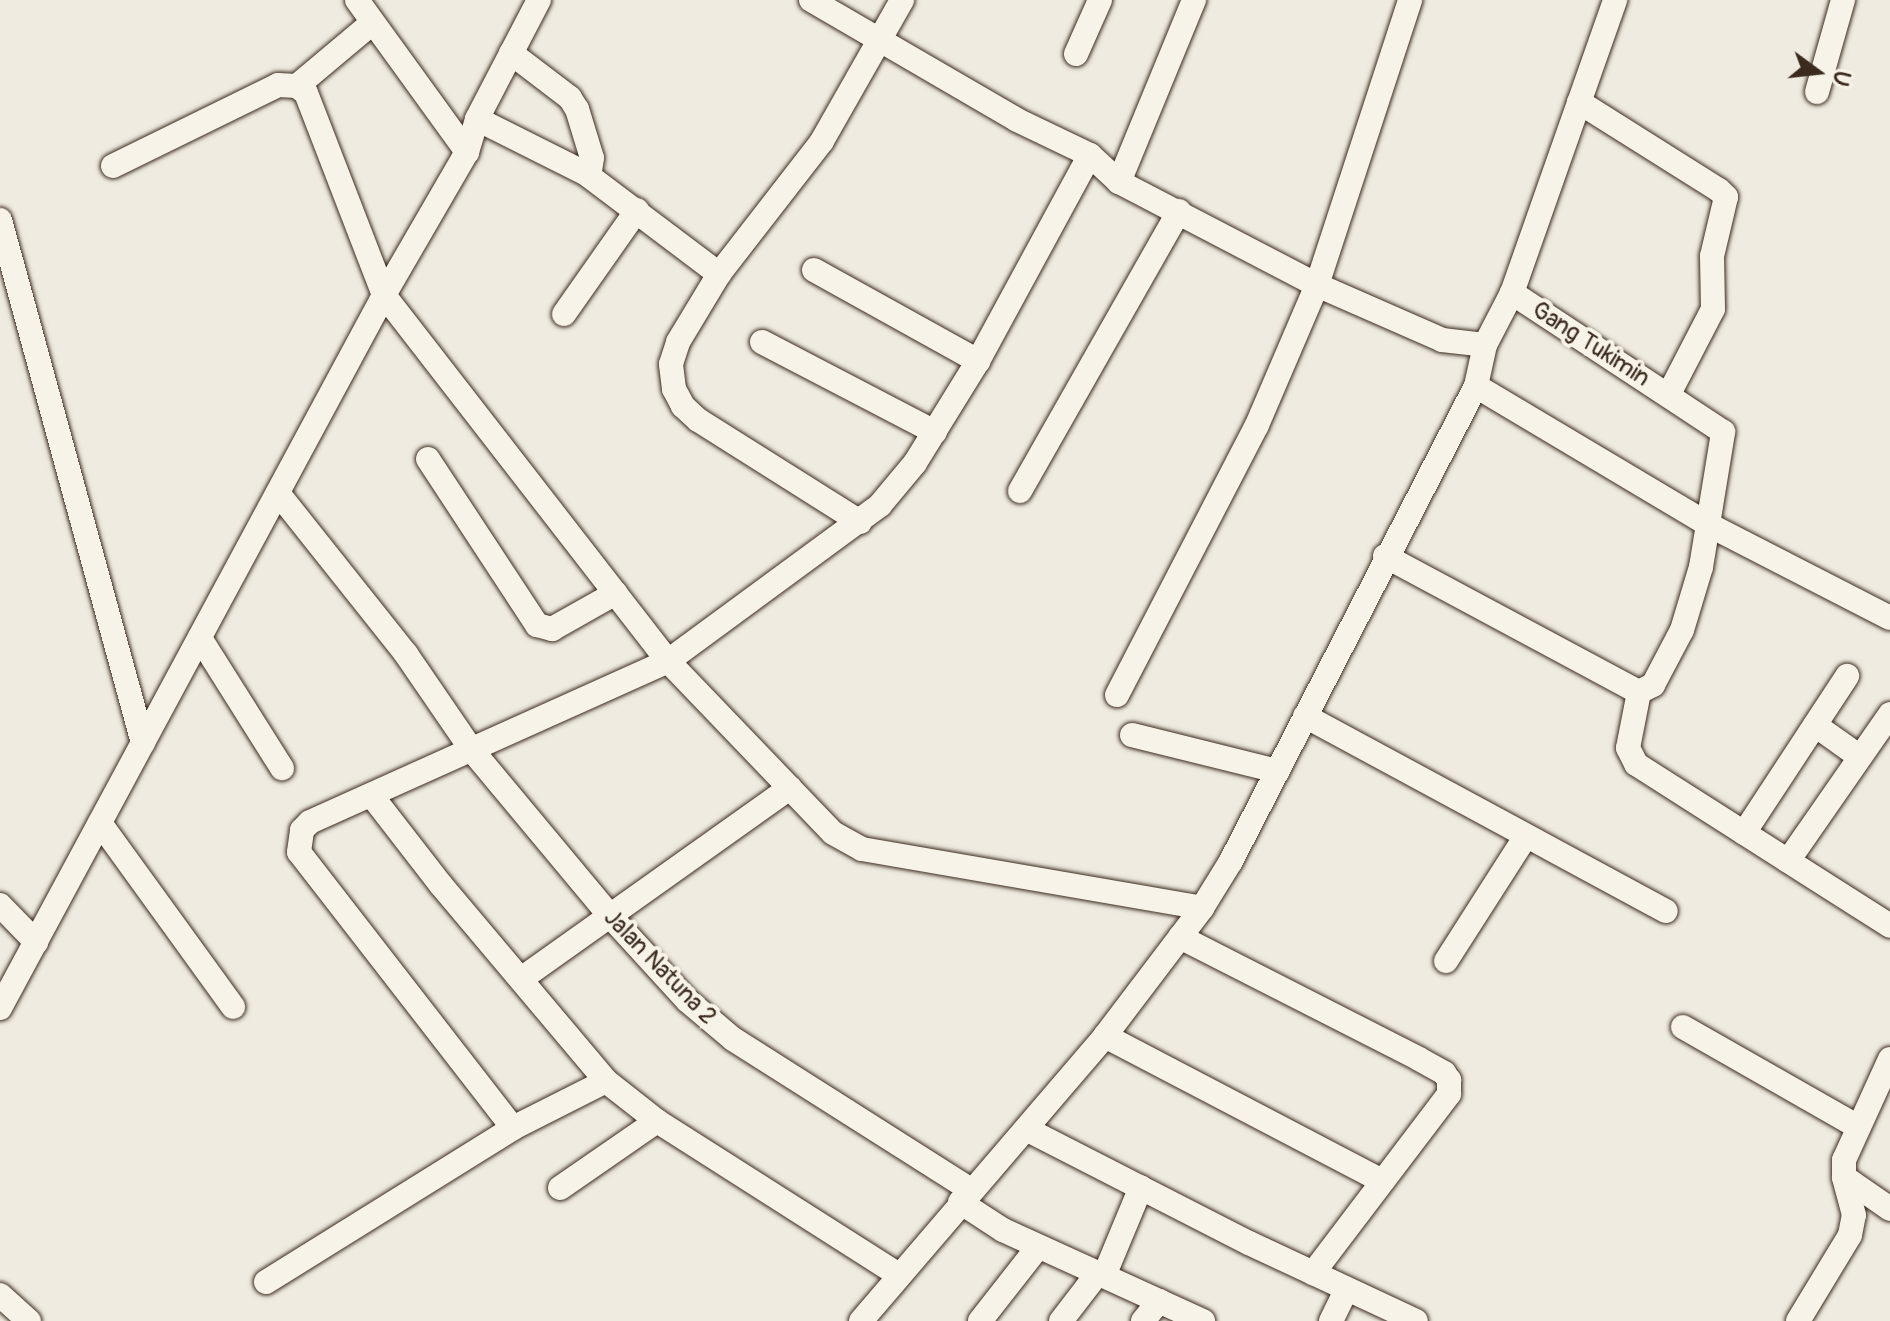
<!DOCTYPE html>
<html>
<head>
<meta charset="utf-8">
<style>
	body { margin:0 }
	#map { position:relative; width:1890px; height:1321px; overflow:hidden; background:#efebe0; font-family:Pangolin,sans-serif }
	div>[style] { position:absolute }
	.roads { filter:drop-shadow(0 0 2px #3b2a1e) drop-shadow(0 0 2px #3b2a1e) }
	.minor>* { height:24px; margin:-12px; padding:0 12px; transform-origin:12px; border-radius:12px; background:#f7f3e8 }
	span { translate:-50% -50%; white-space:nowrap; text-align:center; line-height:1.15; -webkit-text-stroke:8px #f7f3e8; paint-order:stroke }
	.street-label { font-size:24px; color:#3b2a1e }
	.north { position:absolute; left:1778px; top:32px; width:80px; height:80px; -webkit-text-stroke:6px #f7f3e8; paint-order:stroke; rotate:105deg; font-size:22px; font-weight:700; line-height:32px; text-align:center; color:#3b2a1e }
	.north::after { content:''; display:block; margin:auto; width:28px; height:36px; background:#3b2a1e; clip-path:polygon(50% 0,100% 100%,50% 72%,0 100%) }
</style>
</head>
<body>
<div id="map">
	<div class="roads">
		<div class="minor">
			<i style="left:357px;top:0;width:188px;rotate:54.1deg"></i>
			<i style="left:811px;top:0;width:238px;rotate:30.2deg"></i>
			<i style="left:1017px;top:120px;width:81px;rotate:25.6deg"></i>
			<i style="left:1090px;top:155px;width:40px;rotate:43deg"></i>
			<i style="left:1119px;top:182px;width:223px;rotate:27.5deg"></i>
			<i style="left:1317px;top:285px;width:137px;rotate:23.7deg"></i>
			<i style="left:1442px;top:340px;width:43px;rotate:6.6deg"></i>
			<i style="left:511px;top:53px;width:74px;rotate:37.3deg"></i>
			<i style="left:570px;top:98px;width:13px;rotate:58deg"></i>
			<i style="left:577px;top:109px;width:51px;rotate:73deg"></i>
			<i style="left:592px;top:158px;width:18px;rotate:99deg"></i>
			<i style="left:1076px;top:54px;width:59px;rotate:-66deg"></i>
			<i style="left:297px;top:86px;width:98px;rotate:-40deg"></i>
			<i style="left:1817px;top:92px;width:96px;rotate:-74.2deg"></i>
			<i style="left:1579px;top:102px;width:165px;rotate:32.2deg"></i>
			<i style="left:1719px;top:190px;width:10px;rotate:45deg"></i>
			<i style="left:1726px;top:197px;width:61px;rotate:103.3deg"></i>
			<i style="left:1712px;top:256px;width:53px;rotate:88.9deg"></i>
			<i style="left:1713px;top:309px;width:96px;rotate:117.4deg"></i>
			<i style="left:477px;top:119px;width:121px;rotate:26.6deg"></i>
			<i style="left:585px;top:173px;width:168px;rotate:37deg"></i>
			<i style="left:113px;top:166px;width:184px;rotate:-26.1deg"></i>
			<i style="left:278px;top:85px;width:19px;rotate:3deg"></i>
			<i style="left:297px;top:86px;width:11px;rotate:38deg"></i>
			<i style="left:306px;top:93px;width:217px;rotate:68.9deg"></i>
			<i style="left:384px;top:295px;width:463px;rotate:52.2deg"></i>
			<i style="left:668px;top:661px;width:238px;rotate:46.2deg"></i>
			<i style="left:833px;top:833px;width:33px;rotate:29deg"></i>
			<i style="left:862px;top:849px;width:345px;rotate:9.8deg"></i>
			<i style="left:1119px;top:182px;width:197px;rotate:-67.6deg"></i>
			<i style="left:0;top:220px;width:542px;rotate:74.71deg"></i>
			<i style="left:814px;top:270px;width:188px;rotate:29deg"></i>
			<i style="left:564px;top:314px;width:127px;rotate:-54.9deg"></i>
			<i style="left:762px;top:342px;width:195px;rotate:27.5deg"></i>
			<i style="left:1476px;top:386px;width:271px;rotate:30.8deg"></i>
			<i style="left:1709px;top:525px;width:203px;rotate:27.2deg"></i>
			<i style="left:428px;top:459px;width:199px;rotate:56.7deg"></i>
			<i style="left:537px;top:625px;width:16px;rotate:15deg"></i>
			<i style="left:552px;top:629px;width:73px;rotate:-29.4deg"></i>
			<i style="left:1020px;top:491px;width:322px;rotate:-60.4deg"></i>
			<i style="left:278px;top:493px;width:206px;rotate:51.5deg"></i>
			<i style="left:406px;top:654px;width:115px;rotate:55.6deg"></i>
			<i style="left:471px;top:749px;width:217px;rotate:50.2deg"></i>
			<i style="left:610px;top:916px;width:115px;rotate:47.5deg"></i>
			<i style="left:688px;top:1001px;width:59px;rotate:40.2deg"></i>
			<i style="left:733px;top:1039px;width:282px;rotate:32.4deg"></i>
			<i style="left:860px;top:522px;width:191px;rotate:-147.8deg"></i>
			<i style="left:698px;top:420px;width:21px;rotate:-137deg"></i>
			<i style="left:683px;top:406px;width:19px;rotate:-118deg"></i>
			<i style="left:674px;top:389px;width:25px;rotate:-97deg"></i>
			<i style="left:671px;top:364px;width:23px;rotate:-72deg"></i>
			<i style="left:678px;top:342px;width:79px;rotate:-58.9deg"></i>
			<i style="left:719px;top:274px;width:168px;rotate:-52.2deg"></i>
			<i style="left:822px;top:141px;width:162px;rotate:-60.4deg"></i>
			<i style="left:1385px;top:556px;width:288px;rotate:28.2deg"></i>
			<i style="left:1639px;top:692px;width:16px;rotate:-27deg"></i>
			<i style="left:1653px;top:685px;width:62px;rotate:-62.2deg"></i>
			<i style="left:1682px;top:630px;width:66px;rotate:-73.2deg"></i>
			<i style="left:1701px;top:567px;width:137px;rotate:-80.7deg"></i>
			<i style="left:1723px;top:432px;width:253px;rotate:-146.6deg"></i>
			<i style="left:200px;top:638px;width:154px;rotate:57.8deg"></i>
			<i style="left:1639px;top:692px;width:57px;rotate:101.1deg"></i>
			<i style="left:1628px;top:748px;width:18px;rotate:63deg"></i>
			<i style="left:1636px;top:764px;width:301px;rotate:32.5deg"></i>
			<i style="left:1117px;top:695px;width:304px;rotate:-62.6deg"></i>
			<i style="left:1257px;top:425px;width:152px;rotate:-66.8deg"></i>
			<i style="left:1317px;top:285px;width:300px;rotate:-71.9deg"></i>
			<i style="left:1305px;top:716px;width:410px;rotate:28.4deg"></i>
			<i style="left:1815px;top:725px;width:55px;rotate:35.4deg"></i>
			<i style="left:1132px;top:735px;width:150px;rotate:13.9deg"></i>
			<i style="left:372px;top:796px;width:113px;rotate:52.2deg"></i>
			<i style="left:441px;top:885px;width:256px;rotate:49.9deg"></i>
			<i style="left:606px;top:1081px;width:65px;rotate:38.1deg"></i>
			<i style="left:657px;top:1121px;width:287px;rotate:32.5deg"></i>
			<i style="left:100px;top:823px;width:227px;rotate:54.1deg"></i>
			<i style="left:1744px;top:833px;width:188px;rotate:-56.7deg"></i>
			<i style="left:1788px;top:861px;width:179px;rotate:-55.2deg"></i>
			<i style="left:0;top:905px;width:52px;rotate:45.8deg"></i>
			<i style="left:1180px;top:937px;width:268px;rotate:27deg"></i>
			<i style="left:1419px;top:1059px;width:29px;rotate:29deg"></i>
			<i style="left:1444px;top:1073px;width:9px;rotate:54deg"></i>
			<i style="left:1449px;top:1080px;width:14px;rotate:90deg"></i>
			<i style="left:1449px;top:1094px;width:225px;rotate:127.2deg"></i>
			<i style="left:1446px;top:961px;width:148px;rotate:-57.4deg"></i>
			<i style="left:521px;top:979px;width:330px;rotate:-35.4deg"></i>
			<i style="left:0;top:1008px;width:810px;rotate:-61.69deg"></i>
			<i style="left:384px;top:295px;width:165px;rotate:-59.9deg"></i>
			<i style="left:467px;top:152px;width:34px;rotate:-73deg"></i>
			<i style="left:477px;top:119px;width:134px;rotate:-62.5deg"></i>
			<i style="left:1683px;top:1027px;width:202px;rotate:29.7deg"></i>
			<i style="left:1105px;top:1036px;width:313px;rotate:27.6deg"></i>
			<i style="left:513px;top:1128px;width:349px;rotate:-127.8deg"></i>
			<i style="left:299px;top:852px;width:22px;rotate:-82deg"></i>
			<i style="left:302px;top:830px;width:11px;rotate:-45deg"></i>
			<i style="left:310px;top:822px;width:393px;rotate:-24.2deg"></i>
			<i style="left:668px;top:661px;width:263px;rotate:-36.3deg"></i>
			<i style="left:880px;top:505px;width:55px;rotate:-50.2deg"></i>
			<i style="left:915px;top:463px;width:120px;rotate:-58.3deg"></i>
			<i style="left:978px;top:361px;width:234px;rotate:-61.5deg"></i>
			<i style="left:1028px;top:1130px;width:248px;rotate:27.1deg"></i>
			<i style="left:1249px;top:1243px;width:184px;rotate:25deg"></i>
			<i style="left:1844px;top:1177px;width:56px;rotate:34.8deg"></i>
			<i style="left:560px;top:1188px;width:118px;rotate:-34.6deg"></i>
			<i style="left:960px;top:1202px;width:51px;rotate:33.1deg"></i>
			<i style="left:1003px;top:1230px;width:220px;rotate:24.5deg"></i>
			<i style="left:1104px;top:1276px;width:96px;rotate:-67.4deg"></i>
			<i style="left:266px;top:1282px;width:291px;rotate:-31.9deg"></i>
			<i style="left:513px;top:1128px;width:104px;rotate:-26.8deg"></i>
			<i style="left:0;top:1295px;width:39px;rotate:42deg"></i>
			<i style="left:861px;top:1321px;width:375px;rotate:-49.4deg"></i>
			<i style="left:1105px;top:1036px;width:161px;rotate:-52.8deg"></i>
			<i style="left:1202px;top:908px;width:55px;rotate:-58.3deg"></i>
			<i style="left:1231px;top:861px;width:534px;rotate:-62.72deg"></i>
			<i style="left:1476px;top:386px;width:42px;rotate:-77.6deg"></i>
			<i style="left:1485px;top:345px;width:59px;rotate:-62.6deg"></i>
			<i style="left:1512px;top:293px;width:311px;rotate:-70.6deg"></i>
			<i style="left:980px;top:1321px;width:94px;rotate:-51.9deg"></i>
			<i style="left:1061px;top:1321px;width:61px;rotate:-52.4deg"></i>
			<i style="left:1143px;top:1321px;width:26px;rotate:-51deg"></i>
			<i style="left:1331px;top:1321px;width:34px;rotate:-64deg"></i>
			<i style="left:1798px;top:1321px;width:100px;rotate:-58.8deg"></i>
			<i style="left:1850px;top:1235px;width:20px;rotate:-79deg"></i>
			<i style="left:1854px;top:1215px;width:39px;rotate:-105deg"></i>
			<i style="left:1844px;top:1177px;width:17px;rotate:-90deg"></i>
			<i style="left:1844px;top:1160px;width:111px;rotate:-65.5deg"></i>
		</div>
	</div>
	<div class="street-label">
		<span style="left:1591px;top:344px;rotate:33deg">Gang Tukimin</span>
		<span style="left:660px;top:967px;rotate:46deg">Jalan Natuna 2</span>
	</div>
	<div class="north">U</div>
</div>
</body>
</html>
